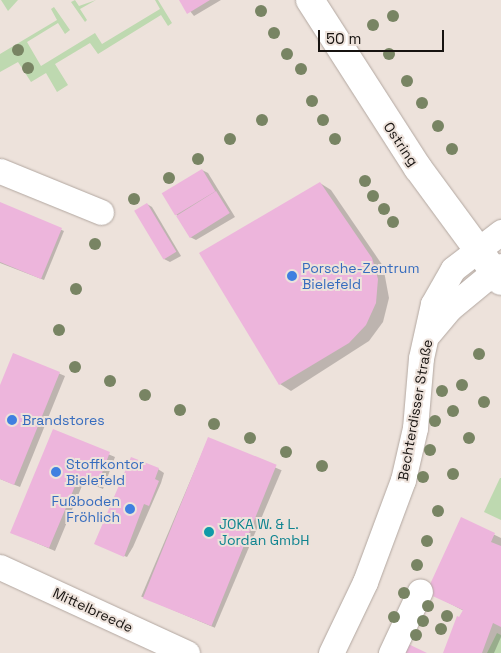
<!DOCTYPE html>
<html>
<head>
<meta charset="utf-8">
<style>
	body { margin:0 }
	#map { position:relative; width:501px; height:653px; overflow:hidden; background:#ede2db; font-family:"Space Grotesk",sans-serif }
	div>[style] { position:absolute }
	.green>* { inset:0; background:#bed9b0 }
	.shadow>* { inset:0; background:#0003; transform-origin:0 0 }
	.building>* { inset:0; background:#edb5dc; transform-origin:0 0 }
	.roads { filter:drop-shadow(0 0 1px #b2a7a0) drop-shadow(0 0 1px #b2a7a0) }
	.minor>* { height:25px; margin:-12.5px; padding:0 12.5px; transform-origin:12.5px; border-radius:12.5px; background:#fff }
	.major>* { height:28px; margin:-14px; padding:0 14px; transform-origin:14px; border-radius:14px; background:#fff }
	.trees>* { width:12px; height:12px; margin:-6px; border-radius:50%; background:#788463 }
	.dots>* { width:14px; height:14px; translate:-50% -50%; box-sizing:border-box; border:2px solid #ede2db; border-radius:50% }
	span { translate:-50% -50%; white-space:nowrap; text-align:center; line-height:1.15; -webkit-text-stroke:4px #ede2db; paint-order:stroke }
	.street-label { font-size:14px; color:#171310 }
	.shop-label { font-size:14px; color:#366cbe }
	.left { translate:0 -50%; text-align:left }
	.right { translate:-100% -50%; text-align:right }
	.culture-label { font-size:14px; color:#0d838f }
	.scale { position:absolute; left:318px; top:30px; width:126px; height:22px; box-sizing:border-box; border:2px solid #171310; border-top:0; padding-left:6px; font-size:15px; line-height:18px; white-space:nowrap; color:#171310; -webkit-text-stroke:4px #ede2db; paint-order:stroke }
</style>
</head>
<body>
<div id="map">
	<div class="green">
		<i style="clip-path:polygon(1px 0,18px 0,8px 11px)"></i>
		<i style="clip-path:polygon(75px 0,79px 6px,96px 0,80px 9px,87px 20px,85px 22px,71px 2px)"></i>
		<i style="clip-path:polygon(155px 0,158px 0,172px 23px,168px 26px,161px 15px,98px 54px,90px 43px,55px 64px,68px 85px,57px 92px,46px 73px,31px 82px,18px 62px,0 72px,0 54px,57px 20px,51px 9px,54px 7px,70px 30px,65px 34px,58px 23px,27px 42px,41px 66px,95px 33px,102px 44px,160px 9px)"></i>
		<i style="clip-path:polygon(500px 478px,501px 478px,501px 520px,484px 512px)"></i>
		<i style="clip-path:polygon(497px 633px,501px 635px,501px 653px,487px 653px)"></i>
	</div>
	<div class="shadow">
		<i style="clip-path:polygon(181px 0,221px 0,194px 16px)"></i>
		<i style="clip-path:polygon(202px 170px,208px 173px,235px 217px,196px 240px,190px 237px,164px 194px)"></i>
		<i style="clip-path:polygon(320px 183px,331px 190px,383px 266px,389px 298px,383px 322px,369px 341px,291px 391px,280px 384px)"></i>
		<i style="clip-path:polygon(0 204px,64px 231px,44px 280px,0 263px)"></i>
		<i style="clip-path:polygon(147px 204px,152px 207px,181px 256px,170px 262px,164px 259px)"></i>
		<i style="clip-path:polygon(14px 354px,65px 376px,20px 487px,0 479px,0 388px)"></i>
		<i style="clip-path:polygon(53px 431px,115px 457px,103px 489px,84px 481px,55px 551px,18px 535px)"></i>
		<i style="left:208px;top:439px;width:80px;height:171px;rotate:23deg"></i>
		<i style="clip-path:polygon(158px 469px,164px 473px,161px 483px,133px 547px,127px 557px,112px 551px)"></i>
		<i style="clip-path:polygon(462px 519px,501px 538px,501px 637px,494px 653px,444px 653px,464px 611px,428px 592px)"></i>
	</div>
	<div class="building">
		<i style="clip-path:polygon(179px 0,210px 0,187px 14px)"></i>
		<i style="left:202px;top:169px;width:26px;height:47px;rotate:59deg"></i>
		<i style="clip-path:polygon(320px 182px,372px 258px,378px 279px,376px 303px,366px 325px,349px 343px,279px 385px,199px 253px)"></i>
		<i style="left:216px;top:191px;width:26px;height:47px;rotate:58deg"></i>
		<i style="clip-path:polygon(0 202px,62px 228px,41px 279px,0 262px)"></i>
		<i style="left:147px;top:203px;width:57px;height:15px;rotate:59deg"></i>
		<i style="clip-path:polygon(13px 353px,60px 372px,14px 485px,0 479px,0 385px)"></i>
		<i style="clip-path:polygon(53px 429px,110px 452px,97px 486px,78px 479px,49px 548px,10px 533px)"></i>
		<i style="left:208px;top:437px;width:74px;height:174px;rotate:22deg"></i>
		<i style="clip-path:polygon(131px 457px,159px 468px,155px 479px,159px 481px,149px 506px,144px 504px,124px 557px,94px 544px)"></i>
		<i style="clip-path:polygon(461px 517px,495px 533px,491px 542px,501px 546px,501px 627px,493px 623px,482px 653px,443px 653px,457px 616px,459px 617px,463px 610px,426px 593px)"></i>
		<i style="clip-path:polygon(404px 642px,427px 653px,399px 653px)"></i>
	</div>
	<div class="roads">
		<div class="minor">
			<i style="left:0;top:171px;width:109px;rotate:22.1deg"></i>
			<i style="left:429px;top:333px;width:33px;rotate:-50deg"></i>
			<i style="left:450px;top:308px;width:66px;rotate:-39.5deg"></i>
			<i style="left:0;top:567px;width:206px;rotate:24.7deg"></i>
			<i style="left:331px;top:653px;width:79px;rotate:-64.4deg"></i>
			<i style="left:365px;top:582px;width:109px;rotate:-69.6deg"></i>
			<i style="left:403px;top:480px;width:53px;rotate:-77deg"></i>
			<i style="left:415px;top:428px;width:70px;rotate:-85.1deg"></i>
			<i style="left:421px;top:358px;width:55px;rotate:-77.5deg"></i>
			<i style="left:433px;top:304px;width:40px;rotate:-60.3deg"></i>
			<i style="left:453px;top:269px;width:61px;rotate:-37.6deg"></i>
			<i style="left:391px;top:653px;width:68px;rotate:-64.9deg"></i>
		</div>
		<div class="major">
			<i style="left:310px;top:0;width:200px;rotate:57.3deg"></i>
			<i style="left:418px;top:168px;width:140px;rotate:53.7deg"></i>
		</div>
	</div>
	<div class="trees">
		<i style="left:261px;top:11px"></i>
		<i style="left:393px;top:16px"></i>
		<i style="left:373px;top:25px"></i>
		<i style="left:274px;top:33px"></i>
		<i style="left:18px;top:50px"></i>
		<i style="left:287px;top:54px"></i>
		<i style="left:389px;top:54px"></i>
		<i style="left:28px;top:68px"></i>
		<i style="left:301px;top:69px"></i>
		<i style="left:407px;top:81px"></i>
		<i style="left:312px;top:101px"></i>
		<i style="left:422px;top:103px"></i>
		<i style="left:262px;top:120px"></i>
		<i style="left:323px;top:120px"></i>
		<i style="left:438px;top:126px"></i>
		<i style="left:230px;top:139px"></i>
		<i style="left:335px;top:139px"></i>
		<i style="left:452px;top:149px"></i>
		<i style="left:198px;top:159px"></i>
		<i style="left:169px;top:178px"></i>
		<i style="left:365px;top:181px"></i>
		<i style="left:373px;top:196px"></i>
		<i style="left:134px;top:199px"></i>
		<i style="left:384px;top:209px"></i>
		<i style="left:393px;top:222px"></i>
		<i style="left:95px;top:244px"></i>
		<i style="left:76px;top:289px"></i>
		<i style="left:59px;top:330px"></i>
		<i style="left:479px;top:354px"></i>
		<i style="left:75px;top:367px"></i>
		<i style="left:110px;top:381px"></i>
		<i style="left:462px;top:385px"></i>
		<i style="left:442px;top:391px"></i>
		<i style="left:145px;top:395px"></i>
		<i style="left:484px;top:402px"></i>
		<i style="left:180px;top:410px"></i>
		<i style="left:453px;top:411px"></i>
		<i style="left:435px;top:421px"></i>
		<i style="left:214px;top:424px"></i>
		<i style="left:250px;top:438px"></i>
		<i style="left:469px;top:438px"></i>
		<i style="left:430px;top:450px"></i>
		<i style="left:286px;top:452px"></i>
		<i style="left:322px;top:466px"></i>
		<i style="left:453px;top:474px"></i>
		<i style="left:423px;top:477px"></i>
		<i style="left:438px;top:511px"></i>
		<i style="left:427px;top:541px"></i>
		<i style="left:417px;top:565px"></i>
		<i style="left:404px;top:593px"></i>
		<i style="left:428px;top:606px"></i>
		<i style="left:447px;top:616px"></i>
		<i style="left:394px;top:617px"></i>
		<i style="left:423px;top:621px"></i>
		<i style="left:441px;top:629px"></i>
		<i style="left:416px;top:635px"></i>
	</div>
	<div class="dots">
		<i style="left:292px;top:276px;background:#3f7fe0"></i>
		<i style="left:12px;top:420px;background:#3f7fe0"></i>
		<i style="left:56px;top:472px;background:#3f7fe0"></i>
		<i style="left:130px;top:509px;background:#3f7fe0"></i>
		<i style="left:209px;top:532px;background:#0f9aa8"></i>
	</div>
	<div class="street-label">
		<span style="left:401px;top:144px;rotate:56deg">Ostring</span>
		<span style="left:415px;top:410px;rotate:-80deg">Bechterdisser Straße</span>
		<span style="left:93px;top:610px;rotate:25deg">Mittelbreede</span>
	</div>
	<div class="shop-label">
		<span class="left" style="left:302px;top:276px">Porsche-Zentrum<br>Bielefeld</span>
		<span class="left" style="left:22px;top:420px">Brandstores</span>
		<span class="left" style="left:66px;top:472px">Stoffkontor<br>Bielefeld</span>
		<span class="right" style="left:120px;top:509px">Fußboden<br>Fröhlich</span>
	</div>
	<div class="culture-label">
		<span class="left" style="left:219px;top:532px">JOKA W. &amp; L.<br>Jordan GmbH</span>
	</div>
	<div class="scale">50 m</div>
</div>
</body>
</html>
